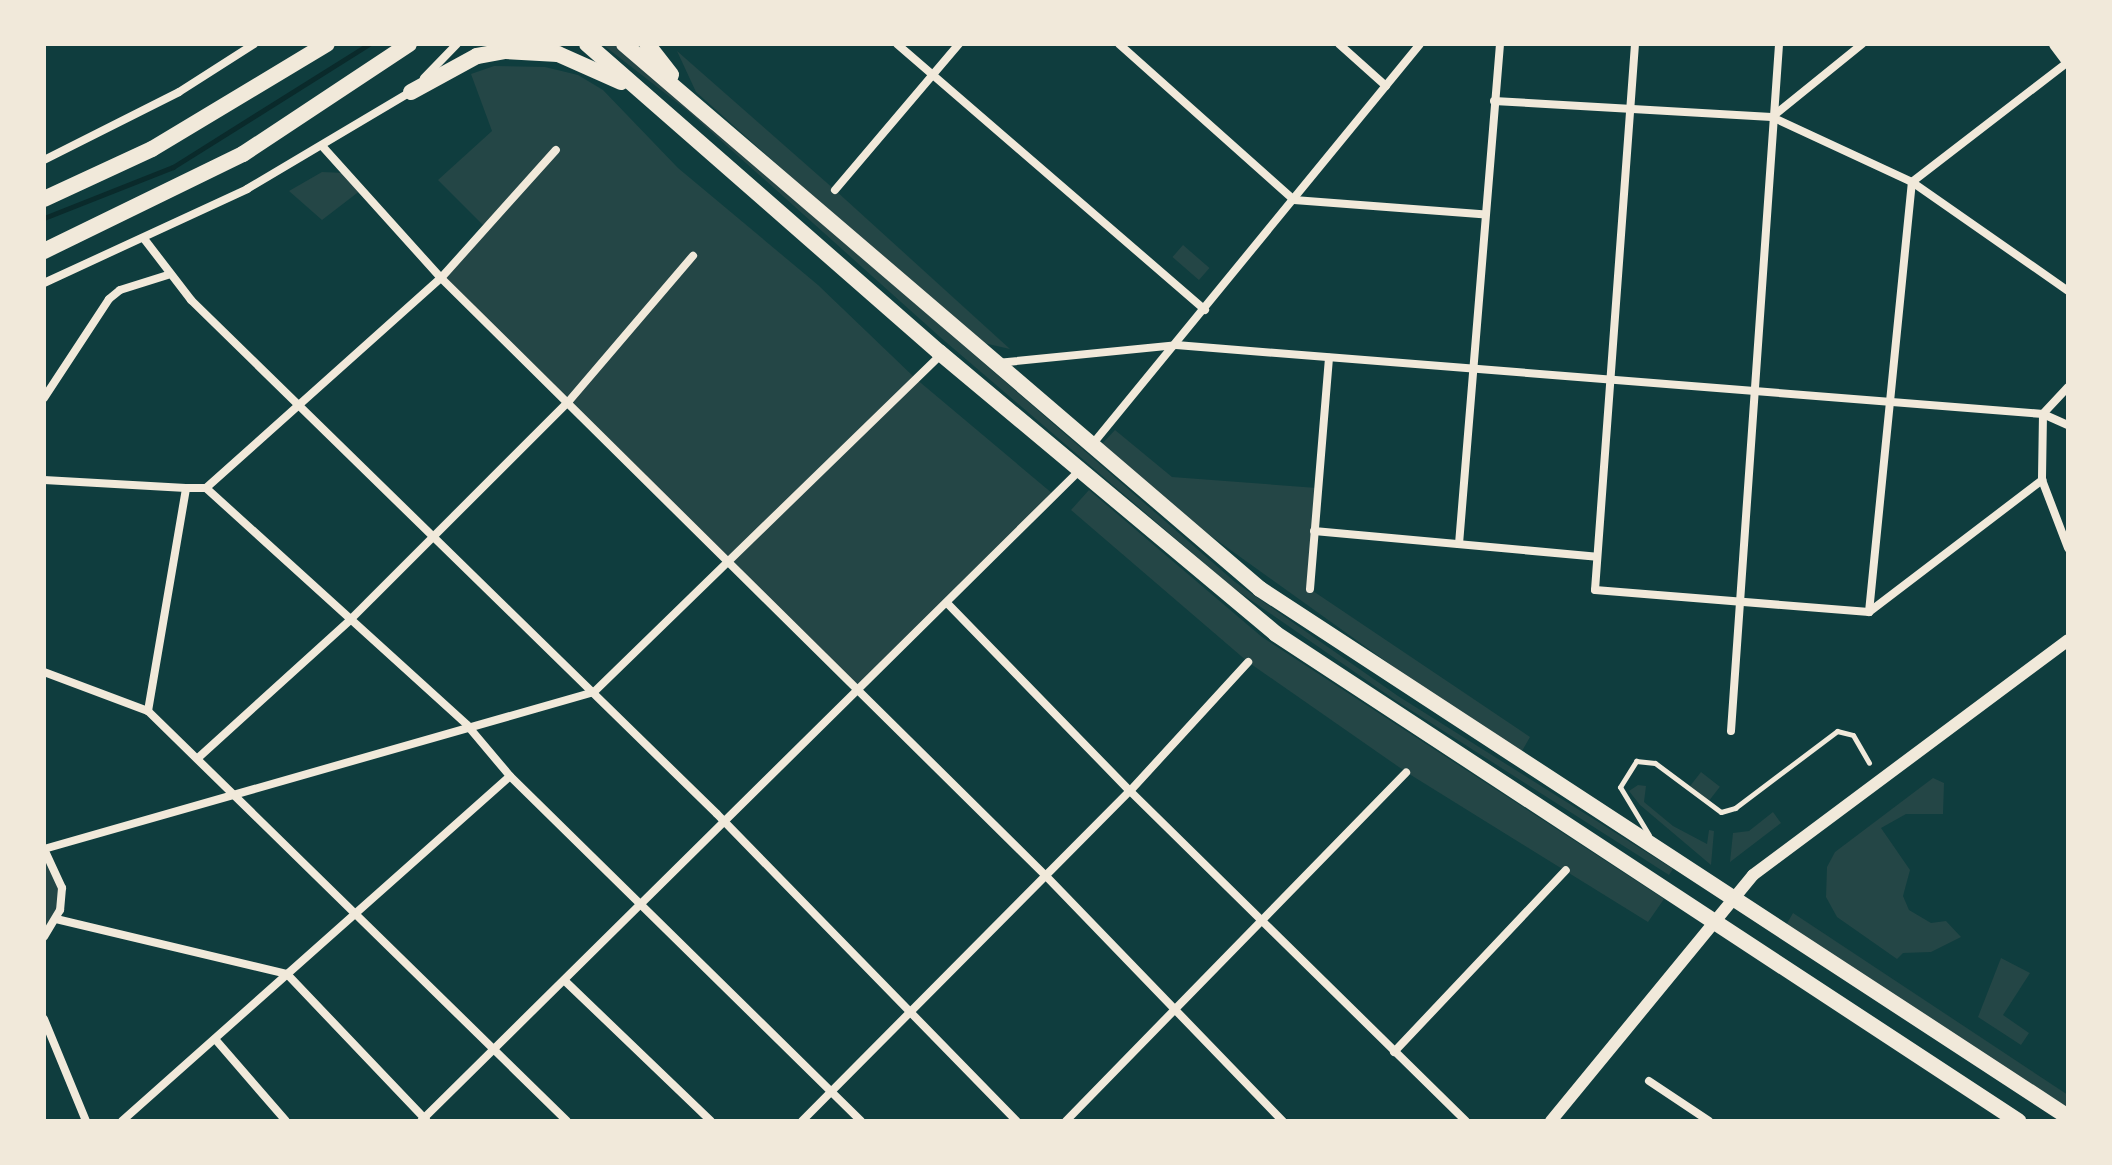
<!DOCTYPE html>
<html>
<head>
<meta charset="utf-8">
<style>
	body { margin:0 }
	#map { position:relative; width:2112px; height:1165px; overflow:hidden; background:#0f3d3e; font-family:Raleway,sans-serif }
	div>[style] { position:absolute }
	.green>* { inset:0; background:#244646; transform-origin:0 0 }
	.stream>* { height:5px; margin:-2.5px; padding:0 2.5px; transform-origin:2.5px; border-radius:2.5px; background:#0a2a2b }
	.service>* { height:5px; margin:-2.5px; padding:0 2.5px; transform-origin:2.5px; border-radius:2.5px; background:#f1e9da }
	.minor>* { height:8px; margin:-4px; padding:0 4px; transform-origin:4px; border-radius:4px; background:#f1e9da }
	.tertiary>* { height:12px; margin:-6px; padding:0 6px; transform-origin:6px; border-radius:6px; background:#f1e9da }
	.secondary>* { height:14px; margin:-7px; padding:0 7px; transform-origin:7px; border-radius:7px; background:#f1e9da }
	.primary>* { height:16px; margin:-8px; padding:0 8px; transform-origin:8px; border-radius:8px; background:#f1e9da }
	.trunk>* { height:16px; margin:-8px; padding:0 8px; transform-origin:8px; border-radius:8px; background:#f1e9da }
	span { translate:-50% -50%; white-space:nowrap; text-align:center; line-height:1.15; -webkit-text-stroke:7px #f1e9da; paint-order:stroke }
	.frame { position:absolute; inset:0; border:46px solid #f1e9da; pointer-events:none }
</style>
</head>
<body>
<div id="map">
	<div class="green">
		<i style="clip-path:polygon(602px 44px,615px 44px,692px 109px,1235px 582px,1398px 696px,1673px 869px,1669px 875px,1395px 700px,1232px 587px,940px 337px,688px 111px)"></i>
		<i style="clip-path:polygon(677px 51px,835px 190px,1010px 349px,975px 341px,696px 92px)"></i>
		<i style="clip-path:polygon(494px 66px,545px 67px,578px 75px,603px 90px,678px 168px,818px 285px,915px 378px,1053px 494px,860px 691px,441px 278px,486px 228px,438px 180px,492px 131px,471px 74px)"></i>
		<i style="clip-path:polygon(322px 172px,345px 173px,361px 190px,322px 220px,289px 191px)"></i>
		<i style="left:1183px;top:245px;width:35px;height:16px;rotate:41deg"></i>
		<i style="clip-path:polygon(1115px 430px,1172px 477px,1317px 488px,1310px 589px,1530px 737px,1522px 751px,1412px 680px,1172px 508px,1100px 446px)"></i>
		<i style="clip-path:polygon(1089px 490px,1262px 637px,1664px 899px,1648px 922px,1406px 772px,1248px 662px,1071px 510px)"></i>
		<i style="left:1701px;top:772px;width:24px;height:18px;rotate:38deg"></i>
		<i style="clip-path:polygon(1933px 778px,1944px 783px,1943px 814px,1906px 814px,1881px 828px,1910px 870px,1903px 896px,1909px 910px,1931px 923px,1946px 921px,1961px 937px,1931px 952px,1903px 953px,1897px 959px,1837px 917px,1826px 897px,1827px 867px,1835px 852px)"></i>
		<i style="clip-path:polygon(1638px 785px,1646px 786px,1644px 802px,1673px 826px,1707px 844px,1709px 830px,1714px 831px,1711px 865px,1640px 805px,1629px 791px)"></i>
		<i style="clip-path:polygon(1773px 812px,1781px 823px,1730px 862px,1733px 833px,1749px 831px)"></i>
		<i style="clip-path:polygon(44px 849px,56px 867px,60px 910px,44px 937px)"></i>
		<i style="clip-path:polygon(1793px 913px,2068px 1095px,2068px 1111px,1785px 927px)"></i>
		<i style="clip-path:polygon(2001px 958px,2030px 973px,2003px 1015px,2029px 1033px,2021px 1045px,1978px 1017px)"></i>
	</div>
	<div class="stream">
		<i style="left:44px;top:218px;width:139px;rotate:-21.6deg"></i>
		<i style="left:173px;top:167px;width:231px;rotate:-32.1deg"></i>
	</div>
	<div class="service">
		<i style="left:1649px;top:835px;width:56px;rotate:-121.1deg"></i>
		<i style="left:1620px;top:787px;width:31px;rotate:-58deg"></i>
		<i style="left:1636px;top:761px;width:19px;rotate:6deg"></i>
		<i style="left:1655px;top:763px;width:82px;rotate:36.6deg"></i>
		<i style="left:1721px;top:812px;width:15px;rotate:-16deg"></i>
		<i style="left:1735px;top:808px;width:128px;rotate:-37deg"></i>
		<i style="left:1837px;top:731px;width:16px;rotate:14deg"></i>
		<i style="left:1853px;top:735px;width:32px;rotate:60deg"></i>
	</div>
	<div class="minor">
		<i style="left:897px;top:44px;width:407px;rotate:40.8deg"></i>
		<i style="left:1119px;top:44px;width:234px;rotate:41.7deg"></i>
		<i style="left:1294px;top:200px;width:189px;rotate:4.3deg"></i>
		<i style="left:1339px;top:44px;width:63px;rotate:41.8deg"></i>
		<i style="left:1635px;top:44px;width:547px;rotate:94.19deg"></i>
		<i style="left:1595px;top:590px;width:275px;rotate:4.6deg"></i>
		<i style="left:1869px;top:612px;width:218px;rotate:-37.3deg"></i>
		<i style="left:424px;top:78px;width:47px;rotate:-45.9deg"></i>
		<i style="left:1494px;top:101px;width:278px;rotate:3.3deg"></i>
		<i style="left:1772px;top:117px;width:154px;rotate:24.9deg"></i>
		<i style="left:1912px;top:182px;width:190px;rotate:34.9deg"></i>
		<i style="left:1772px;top:117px;width:116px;rotate:-39deg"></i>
		<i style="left:323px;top:147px;width:176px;rotate:48deg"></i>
		<i style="left:441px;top:278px;width:851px;rotate:44.67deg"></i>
		<i style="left:1046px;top:876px;width:341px;rotate:46deg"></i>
		<i style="left:44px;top:160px;width:151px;rotate:-26.7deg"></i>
		<i style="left:179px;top:92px;width:89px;rotate:-32.6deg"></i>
		<i style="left:835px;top:190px;width:192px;rotate:-49.7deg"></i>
		<i style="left:145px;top:240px;width:76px;rotate:52.5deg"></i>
		<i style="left:191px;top:300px;width:735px;rotate:44.34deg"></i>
		<i style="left:717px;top:814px;width:429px;rotate:45.7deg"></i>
		<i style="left:44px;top:283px;width:224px;rotate:-24.8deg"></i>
		<i style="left:247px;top:189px;width:192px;rotate:-30.7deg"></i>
		<i style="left:997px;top:363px;width:180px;rotate:-5.7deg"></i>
		<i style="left:1176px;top:345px;width:870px;rotate:4.55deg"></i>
		<i style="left:2043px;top:414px;width:27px;rotate:24deg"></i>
		<i style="left:2068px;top:387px;width:37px;rotate:133deg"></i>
		<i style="left:2043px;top:414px;width:66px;rotate:90.9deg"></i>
		<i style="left:2042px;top:480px;width:73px;rotate:69.1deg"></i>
		<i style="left:44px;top:398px;width:118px;rotate:-56.7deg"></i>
		<i style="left:109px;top:299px;width:14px;rotate:-39deg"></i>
		<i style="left:120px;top:290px;width:50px;rotate:-17.4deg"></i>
		<i style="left:1091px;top:446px;width:519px;rotate:-50.7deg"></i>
		<i style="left:44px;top:480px;width:142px;rotate:3.2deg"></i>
		<i style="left:206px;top:488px;width:353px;rotate:42.2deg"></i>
		<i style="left:467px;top:725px;width:67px;rotate:49.9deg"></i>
		<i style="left:510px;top:776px;width:492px;rotate:44.5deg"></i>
		<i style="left:1314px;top:531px;width:284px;rotate:5.2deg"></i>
		<i style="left:1459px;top:544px;width:502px;rotate:-85.31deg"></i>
		<i style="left:1310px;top:589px;width:232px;rotate:-85.3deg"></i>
		<i style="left:948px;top:604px;width:261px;rotate:45.8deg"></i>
		<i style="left:1130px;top:791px;width:471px;rotate:44.5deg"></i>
		<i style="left:1869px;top:612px;width:432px;rotate:-84.3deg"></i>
		<i style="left:1912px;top:182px;width:197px;rotate:-37.6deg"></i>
		<i style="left:44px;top:672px;width:111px;rotate:20.6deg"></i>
		<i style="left:148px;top:711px;width:586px;rotate:44.38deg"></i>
		<i style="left:148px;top:711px;width:226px;rotate:-80.3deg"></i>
		<i style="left:186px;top:488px;width:20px"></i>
		<i style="left:206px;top:488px;width:315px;rotate:-41.8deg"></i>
		<i style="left:441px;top:278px;width:172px;rotate:-48.1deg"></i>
		<i style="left:1731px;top:731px;width:689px;rotate:-86deg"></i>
		<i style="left:198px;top:758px;width:204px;rotate:-42.2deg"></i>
		<i style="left:349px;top:621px;width:311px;rotate:-45deg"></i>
		<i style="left:569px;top:401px;width:191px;rotate:-49.5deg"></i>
		<i style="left:44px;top:849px;width:572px;rotate:-15.93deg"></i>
		<i style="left:594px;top:692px;width:484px;rotate:-44.2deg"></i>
		<i style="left:44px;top:849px;width:43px;rotate:65.2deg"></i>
		<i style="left:62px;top:888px;width:22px;rotate:95deg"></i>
		<i style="left:60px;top:910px;width:31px;rotate:121deg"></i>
		<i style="left:56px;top:919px;width:237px;rotate:13.4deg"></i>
		<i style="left:287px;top:974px;width:202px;rotate:46.4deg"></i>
		<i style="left:565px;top:981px;width:202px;rotate:43.8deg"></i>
		<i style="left:44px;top:1019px;width:110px;rotate:67.6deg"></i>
		<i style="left:215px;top:1039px;width:108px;rotate:49.1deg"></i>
		<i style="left:1394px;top:1052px;width:250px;rotate:-46.6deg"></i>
		<i style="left:1649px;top:1081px;width:72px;rotate:33.7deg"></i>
		<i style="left:122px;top:1121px;width:519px;rotate:-41.64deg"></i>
		<i style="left:421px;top:1121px;width:926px;rotate:-44.65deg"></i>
		<i style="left:802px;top:1121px;width:465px;rotate:-45.2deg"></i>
		<i style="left:1130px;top:791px;width:175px;rotate:-47.5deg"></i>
		<i style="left:1066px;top:1121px;width:487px;rotate:-45.7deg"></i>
	</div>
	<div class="tertiary">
		<i style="left:1551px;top:1121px;width:318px;rotate:-50.6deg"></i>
		<i style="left:1753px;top:875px;width:393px;rotate:-36.7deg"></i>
	</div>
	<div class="secondary">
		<i style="left:2056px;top:44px;width:20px;rotate:53deg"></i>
	</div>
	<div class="primary">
		<i style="left:587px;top:44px;width:468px;rotate:41.2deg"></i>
		<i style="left:939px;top:352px;width:439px;rotate:39.9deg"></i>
		<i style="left:1276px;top:634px;width:888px;rotate:33.28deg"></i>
		<i style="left:624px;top:44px;width:838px;rotate:40.59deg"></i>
		<i style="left:1260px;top:589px;width:965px;rotate:33.16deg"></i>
		<i style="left:647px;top:44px;width:39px;rotate:52deg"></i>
		<i style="left:411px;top:92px;width:75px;rotate:-28.6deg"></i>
		<i style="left:477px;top:56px;width:29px;rotate:-10deg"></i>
		<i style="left:506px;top:51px;width:52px;rotate:3.3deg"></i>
		<i style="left:558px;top:54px;width:69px;rotate:24deg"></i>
	</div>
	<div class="trunk">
		<i style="left:44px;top:199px;width:119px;rotate:-24.8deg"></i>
		<i style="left:152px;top:149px;width:204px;rotate:-31deg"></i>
		<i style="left:44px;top:251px;width:221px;rotate:-26deg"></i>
		<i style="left:243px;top:154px;width:199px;rotate:-33.5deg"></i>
	</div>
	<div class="frame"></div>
</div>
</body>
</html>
